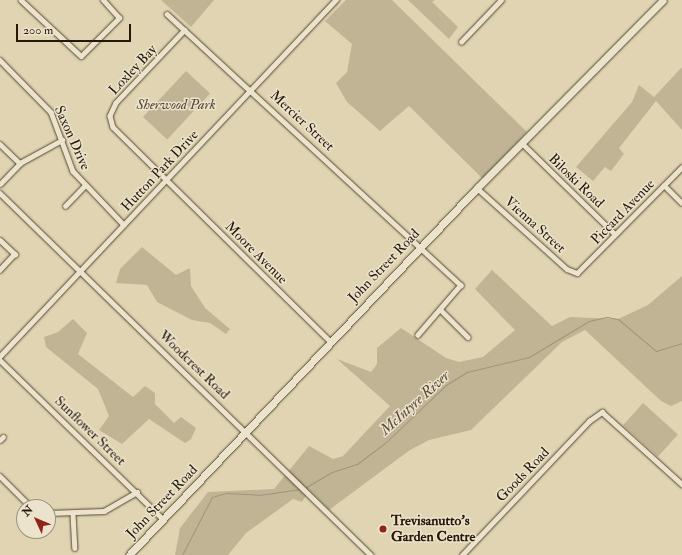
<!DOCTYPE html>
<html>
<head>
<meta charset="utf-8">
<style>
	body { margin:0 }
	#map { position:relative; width:682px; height:555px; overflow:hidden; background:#e1d4b2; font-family:"IM FELL Double Pica",serif }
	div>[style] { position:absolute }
	.green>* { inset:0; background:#c1b495; transform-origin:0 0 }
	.stream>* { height:1px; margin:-0.5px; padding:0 0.5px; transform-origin:0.5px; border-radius:0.5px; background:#a19478 }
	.roads { filter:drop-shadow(0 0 1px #544732) drop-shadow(0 0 1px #544732) }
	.street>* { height:4.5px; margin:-2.25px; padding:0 2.25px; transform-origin:2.25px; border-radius:2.25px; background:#ece3cd }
	.secondary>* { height:7px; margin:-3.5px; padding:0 3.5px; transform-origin:3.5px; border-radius:3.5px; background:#ece3cd }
	.dots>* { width:11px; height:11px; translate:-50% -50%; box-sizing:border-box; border:2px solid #ece3cd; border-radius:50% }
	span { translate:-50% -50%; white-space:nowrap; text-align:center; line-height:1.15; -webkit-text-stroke:3px #ece3cd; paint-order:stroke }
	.street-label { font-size:14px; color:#251808 }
	.park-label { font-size:14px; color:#544732; font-style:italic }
	.poi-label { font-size:14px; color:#251808; font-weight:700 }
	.left { translate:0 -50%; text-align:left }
	.water-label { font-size:15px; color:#574a35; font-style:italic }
	.north { position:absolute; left:16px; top:499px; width:40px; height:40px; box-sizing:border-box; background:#ece3cd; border:1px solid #9c927e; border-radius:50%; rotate:314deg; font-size:11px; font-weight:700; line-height:16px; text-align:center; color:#251808 }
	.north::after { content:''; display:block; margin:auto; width:14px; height:18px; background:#8f2418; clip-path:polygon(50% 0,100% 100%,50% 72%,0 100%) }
	.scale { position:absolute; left:16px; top:24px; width:115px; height:18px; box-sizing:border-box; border:2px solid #251808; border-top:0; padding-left:5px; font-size:12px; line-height:14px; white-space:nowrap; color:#251808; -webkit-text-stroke:3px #ece3cd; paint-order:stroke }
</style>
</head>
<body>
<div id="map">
	<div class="green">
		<i style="clip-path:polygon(161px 0,214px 0,191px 27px)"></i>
		<i style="clip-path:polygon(346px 0,392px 0,527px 132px,483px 179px,409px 106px,380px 131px,347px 102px,336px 83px,347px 72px,352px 44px,325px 21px)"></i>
		<i style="clip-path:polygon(408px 0,435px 0,432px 2px,458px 27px,449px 39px)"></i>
		<i style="clip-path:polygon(682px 67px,682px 130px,656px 101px,619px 148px,624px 154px,611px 171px,605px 167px,593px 181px,576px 167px,632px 102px,639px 85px,654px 97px)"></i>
		<i style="left:186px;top:71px;width:33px;height:63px;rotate:43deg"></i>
		<i style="clip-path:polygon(142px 247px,176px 275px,190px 268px,191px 286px,205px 308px,230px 329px,226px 334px,210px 323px,192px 320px,157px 302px,147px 285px,116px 283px,120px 269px)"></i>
		<i style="clip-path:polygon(492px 270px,552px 326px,570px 317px,618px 319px,648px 305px,682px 276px,682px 401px,671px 406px,661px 401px,585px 330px,562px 342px,471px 430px,429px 440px,410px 450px,329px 510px,309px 490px,302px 502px,293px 499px,246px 533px,228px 555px,175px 555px,180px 528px,208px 492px,274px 489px,309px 446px,333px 459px,343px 456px,390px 406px,337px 359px,371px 372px,377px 364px,377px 348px,401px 328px,446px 358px,459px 362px,483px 357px,515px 330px,475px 289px)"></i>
		<i style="clip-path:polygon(73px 319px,87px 333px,78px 354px,133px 397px,145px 386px,155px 393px,155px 404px,174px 423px,181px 417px,196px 428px,191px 439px,185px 443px,149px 419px,122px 444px,99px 430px,109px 416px,98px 389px,46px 347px,44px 337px,58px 332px)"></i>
		<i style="left:643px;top:403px;width:47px;height:30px;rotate:42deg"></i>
	</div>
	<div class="stream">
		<i style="left:306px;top:487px;width:30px;rotate:-30deg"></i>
		<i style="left:332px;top:472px;width:26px;rotate:-18deg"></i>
		<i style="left:357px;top:464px;width:36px;rotate:-37deg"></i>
		<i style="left:386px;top:442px;width:83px;rotate:-43.5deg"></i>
		<i style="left:446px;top:385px;width:25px;rotate:-32deg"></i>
		<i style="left:467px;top:372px;width:64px;rotate:-13.6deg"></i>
		<i style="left:529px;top:357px;width:70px;rotate:-31deg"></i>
		<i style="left:589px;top:321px;width:18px;rotate:-13deg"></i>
		<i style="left:607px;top:317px;width:11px;rotate:10deg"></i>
		<i style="left:618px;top:319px;width:50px;rotate:40.1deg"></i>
		<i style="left:656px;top:351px;width:27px;rotate:-17deg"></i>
		<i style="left:182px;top:555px;width:65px;rotate:-62.7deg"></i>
		<i style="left:212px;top:497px;width:15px;rotate:-16deg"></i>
		<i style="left:226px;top:493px;width:33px;rotate:3deg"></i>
		<i style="left:259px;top:495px;width:42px;rotate:-8.1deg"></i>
	</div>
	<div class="roads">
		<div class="street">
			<i style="left:21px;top:0;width:82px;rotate:43deg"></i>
			<i style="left:81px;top:56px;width:54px;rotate:-45deg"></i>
			<i style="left:119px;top:18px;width:24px;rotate:-132deg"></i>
			<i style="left:167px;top:14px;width:400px;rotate:42.7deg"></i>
			<i style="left:461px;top:285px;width:66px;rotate:130.7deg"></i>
			<i style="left:185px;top:30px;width:100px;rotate:133.4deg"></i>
			<i style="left:116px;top:103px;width:14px;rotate:115deg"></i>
			<i style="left:110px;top:116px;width:11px;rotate:75deg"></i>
			<i style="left:113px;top:127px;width:305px;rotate:44.6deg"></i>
			<i style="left:461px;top:42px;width:58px;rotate:-46.4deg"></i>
			<i style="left:0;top:60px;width:73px;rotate:45.6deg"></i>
			<i style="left:51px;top:112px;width:63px;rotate:69.6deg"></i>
			<i style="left:73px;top:171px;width:74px;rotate:46.6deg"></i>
			<i style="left:522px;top:143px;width:130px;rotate:44.4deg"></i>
			<i style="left:0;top:144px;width:28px;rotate:44deg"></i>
			<i style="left:0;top:184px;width:29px;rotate:-46deg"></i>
			<i style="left:20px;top:163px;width:48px;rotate:-28.7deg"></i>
			<i style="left:664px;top:185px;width:25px;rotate:45deg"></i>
			<i style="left:477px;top:188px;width:121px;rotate:42deg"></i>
			<i style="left:567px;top:269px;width:11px;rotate:22deg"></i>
			<i style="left:577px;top:273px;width:149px;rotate:-45.3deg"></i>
			<i style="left:0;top:193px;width:518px;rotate:44.3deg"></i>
			<i style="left:65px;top:206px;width:28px;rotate:-46deg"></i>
			<i style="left:0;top:240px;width:21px;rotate:43deg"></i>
			<i style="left:15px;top:254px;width:22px;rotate:133deg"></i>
			<i style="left:441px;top:310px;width:38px;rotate:45deg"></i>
			<i style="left:0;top:356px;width:490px;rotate:-46.7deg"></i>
			<i style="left:0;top:360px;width:228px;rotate:44.3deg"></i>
			<i style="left:0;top:440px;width:4px;rotate:-45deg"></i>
			<i style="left:0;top:476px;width:44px;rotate:45deg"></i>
			<i style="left:48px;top:513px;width:56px;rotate:-2deg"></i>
			<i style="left:104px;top:511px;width:38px;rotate:-30deg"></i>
			<i style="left:73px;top:514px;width:34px;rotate:87deg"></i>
			<i style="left:462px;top:555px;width:185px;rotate:-46.5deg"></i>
			<i style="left:589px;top:421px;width:16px;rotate:-35deg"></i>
			<i style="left:602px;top:412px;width:108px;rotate:42deg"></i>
		</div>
		<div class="secondary">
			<i style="left:129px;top:555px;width:506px;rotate:-46.52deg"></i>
			<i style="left:477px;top:188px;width:264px;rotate:-45.3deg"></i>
		</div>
	</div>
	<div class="dots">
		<i style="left:383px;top:529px;background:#8f2418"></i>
	</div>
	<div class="street-label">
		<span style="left:133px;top:70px;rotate:-47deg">Loxley Bay</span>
		<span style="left:302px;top:121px;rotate:43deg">Mercier Street</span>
		<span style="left:72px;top:138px;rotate:66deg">Saxon Drive</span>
		<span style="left:160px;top:171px;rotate:-47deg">Hutton Park Drive</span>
		<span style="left:576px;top:181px;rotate:44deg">Biloski Road</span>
		<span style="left:623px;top:212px;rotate:-46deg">Piccard Avenue</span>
		<span style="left:535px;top:225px;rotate:42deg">Vienna Street</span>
		<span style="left:256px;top:253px;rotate:45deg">Moore Avenue</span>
		<span style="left:384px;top:266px;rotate:-46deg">John Street Road</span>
		<span style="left:194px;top:365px;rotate:44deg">Woodcrest Road</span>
		<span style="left:90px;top:431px;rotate:44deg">Sunflower Street</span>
		<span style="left:523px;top:475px;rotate:-46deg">Goods Road</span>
		<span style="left:162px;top:502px;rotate:-46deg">John Street Road</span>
	</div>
	<div class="park-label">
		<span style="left:176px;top:105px">Sherwood Park</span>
	</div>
	<div class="poi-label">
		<span class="left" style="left:391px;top:529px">Trevisanutto's<br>Garden Centre</span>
	</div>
	<div class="water-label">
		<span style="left:415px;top:403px;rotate:-42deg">McIntyre River</span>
	</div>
	<div class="north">N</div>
	<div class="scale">200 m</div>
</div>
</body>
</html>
